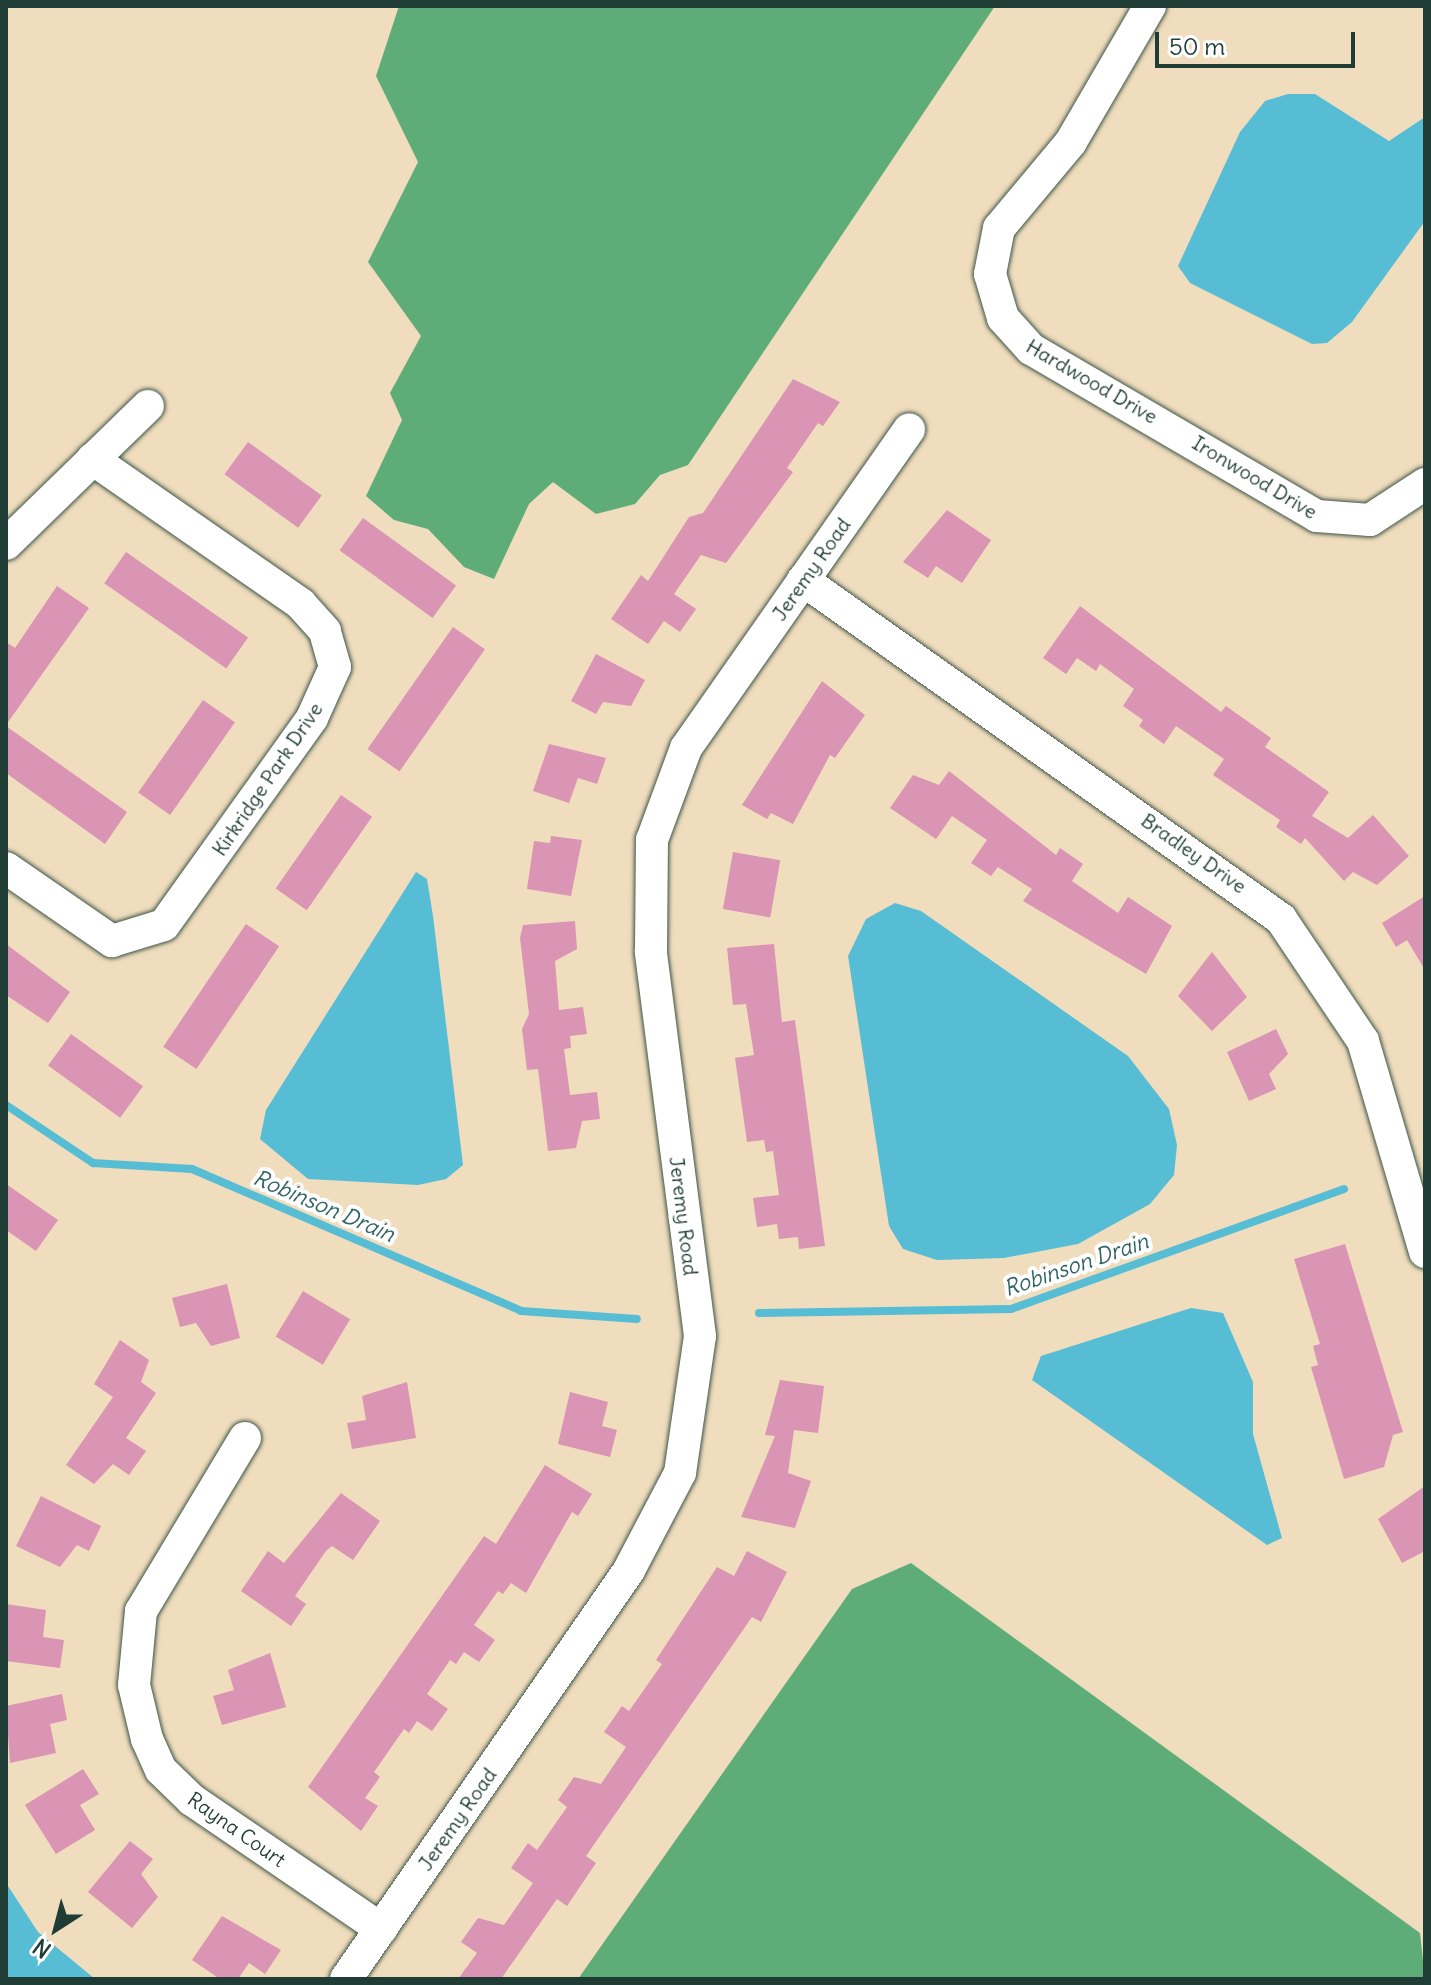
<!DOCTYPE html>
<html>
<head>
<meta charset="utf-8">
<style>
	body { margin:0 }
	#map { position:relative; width:1431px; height:1985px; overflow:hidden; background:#f0ddbd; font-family:Delius,sans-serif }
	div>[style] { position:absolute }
	.forest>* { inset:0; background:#5eac78 }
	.water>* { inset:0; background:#56bdd4 }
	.stream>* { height:8px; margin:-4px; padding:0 4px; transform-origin:4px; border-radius:4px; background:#56bdd4 }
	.building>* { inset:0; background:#da94b4; transform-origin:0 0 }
	.roads { filter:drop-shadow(0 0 2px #3e5549) drop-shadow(0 0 2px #3e5549) }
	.street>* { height:32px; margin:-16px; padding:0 16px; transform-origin:16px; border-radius:16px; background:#fff }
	span { translate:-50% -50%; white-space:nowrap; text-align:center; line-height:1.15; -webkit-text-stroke:8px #fff; paint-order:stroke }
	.street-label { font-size:20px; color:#1f3d34 }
	.water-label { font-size:22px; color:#306364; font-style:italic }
	.frame { position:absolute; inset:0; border:8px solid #1f3d34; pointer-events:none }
	.north { position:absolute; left:16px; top:1889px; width:80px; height:80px; -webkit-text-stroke:6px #fff; paint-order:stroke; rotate:216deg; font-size:22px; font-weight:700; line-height:32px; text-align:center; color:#1f3d34 }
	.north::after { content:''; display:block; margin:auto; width:28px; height:36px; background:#1f3d34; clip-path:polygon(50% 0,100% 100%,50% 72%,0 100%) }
	.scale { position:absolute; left:1155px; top:32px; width:200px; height:36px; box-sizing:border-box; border:4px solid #1f3d34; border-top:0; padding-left:10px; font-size:24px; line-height:28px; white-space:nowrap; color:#1f3d34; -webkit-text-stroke:6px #fff; paint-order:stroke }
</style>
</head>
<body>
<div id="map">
	<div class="forest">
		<i style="clip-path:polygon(399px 6px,995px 6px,688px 465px,660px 475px,635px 504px,596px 514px,553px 482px,529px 504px,494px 579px,464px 567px,428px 529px,394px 520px,366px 496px,402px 420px,390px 393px,421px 336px,368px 262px,418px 162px,376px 76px)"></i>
		<i style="clip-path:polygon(911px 1563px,1420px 1933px,1425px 1979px,578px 1979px,852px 1589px)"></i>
	</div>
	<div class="water">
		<i style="clip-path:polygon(1288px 94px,1315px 94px,1389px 141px,1425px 117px,1425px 221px,1352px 322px,1327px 343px,1312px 344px,1190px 283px,1178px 266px,1240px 132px,1265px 101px)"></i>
		<i style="clip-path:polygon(416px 872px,427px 879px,433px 916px,463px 1165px,446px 1179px,418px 1185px,308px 1179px,260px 1139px,266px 1110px)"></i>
		<i style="clip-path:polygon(895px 903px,921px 911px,1128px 1056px,1169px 1109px,1177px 1145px,1174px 1175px,1150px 1204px,1078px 1244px,1004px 1258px,937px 1260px,903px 1249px,889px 1226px,848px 956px,866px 919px)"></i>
		<i style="clip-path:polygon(1191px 1308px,1223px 1313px,1253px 1382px,1253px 1434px,1282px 1538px,1267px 1545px,1032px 1380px,1041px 1356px)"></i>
		<i style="clip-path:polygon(6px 1883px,38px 1932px,95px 1979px,6px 1979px)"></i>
	</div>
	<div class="stream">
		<i style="left:6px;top:1105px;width:105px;rotate:33.7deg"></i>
		<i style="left:93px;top:1163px;width:99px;rotate:3.5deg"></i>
		<i style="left:192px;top:1169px;width:358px;rotate:23.3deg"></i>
		<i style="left:521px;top:1311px;width:116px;rotate:3.9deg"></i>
		<i style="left:759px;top:1313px;width:252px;rotate:-0.9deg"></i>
		<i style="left:1011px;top:1309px;width:354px;rotate:-19.8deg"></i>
	</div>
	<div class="building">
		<i style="clip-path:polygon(793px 379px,840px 402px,823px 426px,818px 423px,787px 468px,793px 472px,726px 563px,701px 555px,674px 594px,696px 609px,680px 632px,664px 621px,648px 644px,611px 619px,641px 575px,648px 581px,689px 517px,703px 513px)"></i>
		<i style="left:248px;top:442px;width:91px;height:40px;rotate:36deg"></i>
		<i style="clip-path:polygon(947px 510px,991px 540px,962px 583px,936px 566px,928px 578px,903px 562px)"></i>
		<i style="left:363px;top:518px;width:115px;height:40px;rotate:36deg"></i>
		<i style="left:126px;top:552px;width:149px;height:38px;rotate:35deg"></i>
		<i style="clip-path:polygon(57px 586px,89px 608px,6px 725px,6px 642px,15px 648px)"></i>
		<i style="clip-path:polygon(1080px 606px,1221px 712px,1226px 706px,1271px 738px,1265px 747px,1329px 792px,1312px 816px,1348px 838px,1373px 815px,1409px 856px,1377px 885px,1353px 872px,1344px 881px,1305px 838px,1301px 844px,1276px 827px,1280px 820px,1213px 775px,1224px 759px,1176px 726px,1164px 744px,1139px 726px,1143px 720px,1123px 706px,1134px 689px,1100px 664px,1096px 671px,1077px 658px,1066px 674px,1043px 658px)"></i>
		<i style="left:453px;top:627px;width:39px;height:149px;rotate:35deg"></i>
		<i style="clip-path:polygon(596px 654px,645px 680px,631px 706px,603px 702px,596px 714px,571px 701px)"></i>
		<i style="clip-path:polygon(822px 681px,865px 715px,835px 758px,830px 755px,793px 824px,771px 813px,767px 819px,742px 805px)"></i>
		<i style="left:203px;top:700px;width:39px;height:113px;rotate:35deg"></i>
		<i style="clip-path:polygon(6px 726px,127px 812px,105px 844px,6px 773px)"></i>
		<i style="clip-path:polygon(549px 744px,606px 758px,597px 784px,578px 778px,569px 803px,533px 791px)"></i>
		<i style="clip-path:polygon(949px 771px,1056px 855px,1060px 848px,1083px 864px,1072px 881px,1118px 913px,1128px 897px,1172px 926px,1146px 974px,1023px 901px,1032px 889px,998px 867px,991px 876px,971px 863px,987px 840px,952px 816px,936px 839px,890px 808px,913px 775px,939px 785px)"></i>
		<i style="left:341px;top:795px;width:38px;height:114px;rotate:35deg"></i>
		<i style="clip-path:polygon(551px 836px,582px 840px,571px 896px,527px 889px,534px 841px,550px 843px)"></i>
		<i style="left:733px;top:852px;width:48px;height:58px;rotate:10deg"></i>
		<i style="clip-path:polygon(1425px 896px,1425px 970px,1407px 940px,1396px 947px,1382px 923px)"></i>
		<i style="clip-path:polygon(575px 921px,577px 949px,555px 961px,559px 1010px,583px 1007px,587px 1034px,570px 1036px,571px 1048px,564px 1049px,570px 1095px,597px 1092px,600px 1119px,582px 1121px,576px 1148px,548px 1151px,538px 1069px,527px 1070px,522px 1029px,529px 1014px,520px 938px,523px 925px)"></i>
		<i style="left:246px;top:924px;width:40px;height:148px;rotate:34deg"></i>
		<i style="clip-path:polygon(6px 944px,70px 992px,48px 1023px,6px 995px)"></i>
		<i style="clip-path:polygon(774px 944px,782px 1022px,795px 1020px,825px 1246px,799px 1249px,798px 1237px,779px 1239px,777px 1224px,757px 1227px,753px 1198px,779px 1195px,773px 1151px,766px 1152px,764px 1140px,747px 1142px,735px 1058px,754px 1055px,746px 1004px,733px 1005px,727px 948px)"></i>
		<i style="clip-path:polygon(1212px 952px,1247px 997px,1212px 1031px,1178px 996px)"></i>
		<i style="clip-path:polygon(1276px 1029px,1288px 1054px,1269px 1074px,1276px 1089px,1249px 1101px,1227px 1052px)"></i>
		<i style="left:71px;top:1034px;width:89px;height:39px;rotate:36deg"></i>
		<i style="clip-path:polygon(6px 1184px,58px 1220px,36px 1251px,6px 1230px)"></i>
		<i style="clip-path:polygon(1345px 1244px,1403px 1432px,1393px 1435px,1384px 1467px,1344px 1479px,1311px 1367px,1318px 1365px,1313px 1346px,1320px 1344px,1294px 1259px)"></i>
		<i style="clip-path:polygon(227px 1284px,240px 1338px,211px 1346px,196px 1323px,180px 1327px,172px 1298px)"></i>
		<i style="left:303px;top:1291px;width:55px;height:53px;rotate:31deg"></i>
		<i style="clip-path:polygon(120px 1340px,149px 1360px,141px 1382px,156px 1393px,126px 1438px,146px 1451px,129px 1475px,113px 1464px,94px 1484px,66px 1465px,113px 1397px,94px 1384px)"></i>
		<i style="clip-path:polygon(780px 1380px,824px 1386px,818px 1433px,794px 1430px,788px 1473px,811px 1481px,795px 1528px,741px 1517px,775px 1436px,765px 1435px)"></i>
		<i style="clip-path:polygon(407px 1382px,416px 1438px,352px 1449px,347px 1423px,366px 1420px,362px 1396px)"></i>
		<i style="clip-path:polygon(570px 1392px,608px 1402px,602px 1426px,617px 1430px,610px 1457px,558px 1444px)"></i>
		<i style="clip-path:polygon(545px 1465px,592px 1494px,578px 1516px,572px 1512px,526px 1593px,511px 1583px,503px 1594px,498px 1591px,474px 1625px,495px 1640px,479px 1662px,464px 1652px,456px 1664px,450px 1660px,427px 1694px,448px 1709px,432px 1731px,417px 1721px,409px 1733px,404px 1729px,374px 1772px,380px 1777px,365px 1798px,378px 1806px,361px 1831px,308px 1787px,484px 1536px,496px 1544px)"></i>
		<i style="clip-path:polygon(1425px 1486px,1425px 1551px,1402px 1563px,1378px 1519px)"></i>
		<i style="clip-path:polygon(341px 1493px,380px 1521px,353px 1560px,332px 1546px,326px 1551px,295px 1596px,306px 1604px,291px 1626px,241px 1591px,268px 1551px,284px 1563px)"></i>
		<i style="clip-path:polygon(41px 1496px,101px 1526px,89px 1551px,77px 1545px,60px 1567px,16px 1546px)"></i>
		<i style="clip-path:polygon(747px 1551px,787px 1572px,761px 1622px,752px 1617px,586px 1856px,596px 1863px,567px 1906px,557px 1899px,501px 1979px,458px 1979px,477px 1953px,461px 1942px,478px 1918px,504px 1925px,533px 1883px,511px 1868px,528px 1843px,537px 1850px,567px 1807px,558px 1800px,574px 1777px,601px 1784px,626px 1747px,604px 1732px,622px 1706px,629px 1711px,662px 1664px,656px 1660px,717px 1567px,734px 1576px)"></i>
		<i style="clip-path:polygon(6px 1604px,46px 1610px,43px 1637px,64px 1640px,60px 1668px,6px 1661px)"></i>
		<i style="clip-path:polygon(270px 1653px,286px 1707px,222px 1725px,213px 1696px,234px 1690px,228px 1670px)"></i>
		<i style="clip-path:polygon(62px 1694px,67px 1720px,50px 1724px,56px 1753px,10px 1763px,6px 1706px)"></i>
		<i style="clip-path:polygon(83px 1769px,99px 1794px,80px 1805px,95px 1830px,56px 1854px,25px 1805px)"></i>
		<i style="clip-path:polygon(130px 1841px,153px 1859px,141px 1874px,158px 1897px,132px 1928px,88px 1892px)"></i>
		<i style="clip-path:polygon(222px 1916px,281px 1950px,265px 1974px,249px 1963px,238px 1979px,220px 1979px,192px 1960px)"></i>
	</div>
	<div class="roads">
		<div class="street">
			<i style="left:1150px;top:6px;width:157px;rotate:120.2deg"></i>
			<i style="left:1071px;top:142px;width:112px;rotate:129.9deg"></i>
			<i style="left:999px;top:228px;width:47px;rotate:101.1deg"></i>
			<i style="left:990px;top:274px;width:46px;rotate:73.5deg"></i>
			<i style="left:1003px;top:318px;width:42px;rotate:47.9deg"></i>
			<i style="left:1031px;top:349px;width:331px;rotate:30.3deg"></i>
			<i style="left:1317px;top:516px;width:53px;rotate:4.3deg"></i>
			<i style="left:1370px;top:520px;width:66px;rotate:-33.2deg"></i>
			<i style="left:6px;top:544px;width:198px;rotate:-44.2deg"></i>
			<i style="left:803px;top:580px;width:586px;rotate:35.34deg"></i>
			<i style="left:1281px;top:919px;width:147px;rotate:56.1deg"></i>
			<i style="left:1363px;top:1041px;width:220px;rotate:73.6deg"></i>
			<i style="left:6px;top:868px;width:129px;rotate:34.6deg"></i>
			<i style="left:112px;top:941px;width:54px;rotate:-17.1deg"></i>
			<i style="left:164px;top:925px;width:254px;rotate:-54.4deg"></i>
			<i style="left:312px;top:718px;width:56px;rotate:-65.7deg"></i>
			<i style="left:335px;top:667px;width:37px;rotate:-106deg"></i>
			<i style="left:325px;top:631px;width:36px;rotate:-132deg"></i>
			<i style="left:301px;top:604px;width:254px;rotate:-145.2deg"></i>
			<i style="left:245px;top:1438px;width:202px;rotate:121deg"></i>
			<i style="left:141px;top:1611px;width:74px;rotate:95.4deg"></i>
			<i style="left:134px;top:1685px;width:56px;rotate:76.5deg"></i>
			<i style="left:147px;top:1739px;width:34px;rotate:66deg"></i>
			<i style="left:161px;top:1770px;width:43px;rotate:44.1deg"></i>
			<i style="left:192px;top:1800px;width:229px;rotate:34.3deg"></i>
			<i style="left:346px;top:1979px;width:497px;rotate:-55.3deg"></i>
			<i style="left:629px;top:1570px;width:110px;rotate:-62.3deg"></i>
			<i style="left:680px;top:1473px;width:138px;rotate:-81.7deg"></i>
			<i style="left:700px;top:1336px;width:388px;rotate:-97.3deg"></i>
			<i style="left:651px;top:951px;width:111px;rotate:-89.5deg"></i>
			<i style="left:652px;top:840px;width:98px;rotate:-69.7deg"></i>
			<i style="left:686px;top:748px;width:389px;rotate:-55deg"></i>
		</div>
	</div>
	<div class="street-label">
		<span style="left:1092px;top:381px;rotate:30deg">Hardwood Drive</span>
		<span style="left:1255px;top:477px;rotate:31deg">Ironwood Drive</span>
		<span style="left:811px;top:569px;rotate:-55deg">Jeremy Road</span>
		<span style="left:267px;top:779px;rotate:-56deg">Kirkridge Park Drive</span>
		<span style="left:1194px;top:853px;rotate:35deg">Bradley Drive</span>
		<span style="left:684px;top:1216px;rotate:83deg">Jeremy Road</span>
		<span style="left:457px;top:1819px;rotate:-55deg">Jeremy Road</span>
		<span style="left:237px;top:1829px;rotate:35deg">Rayna Court</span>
	</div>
	<div class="water-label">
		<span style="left:324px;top:1206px;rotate:23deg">Robinson Drain</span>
		<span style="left:1076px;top:1265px;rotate:-19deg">Robinson Drain</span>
	</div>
	<div class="frame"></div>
	<div class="north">N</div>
	<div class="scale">50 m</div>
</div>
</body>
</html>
